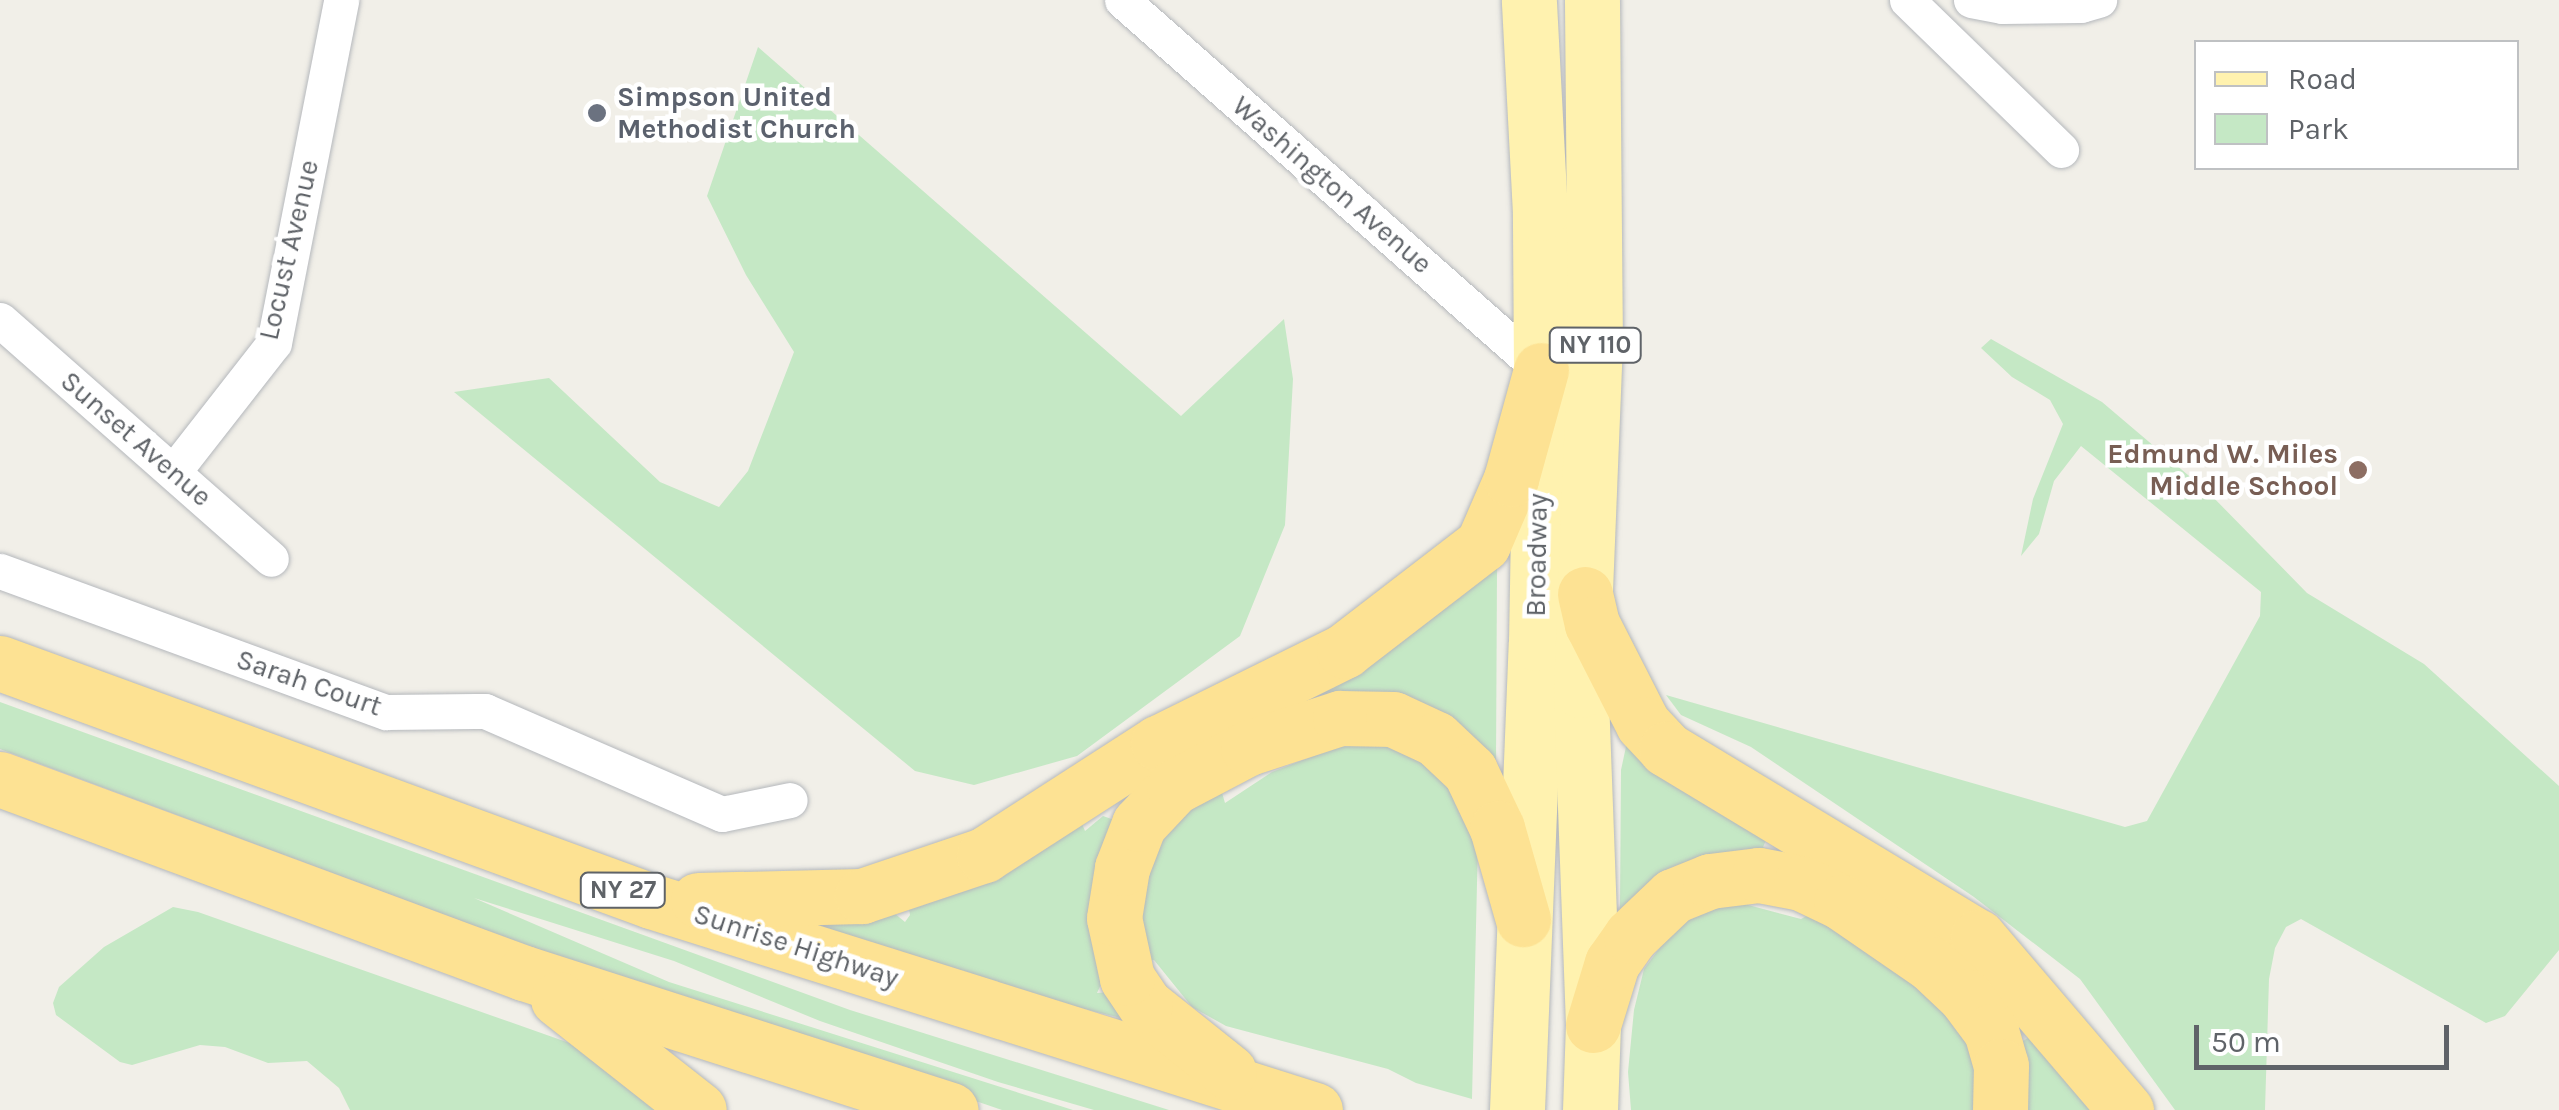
<!DOCTYPE html>
<html>
<head>
<meta charset="utf-8">
<style>
	body { margin:0 }
	#map { position:relative; width:2559px; height:1110px; overflow:hidden; background:#f1efe8; font-family:Karla,sans-serif }
	div>[style] { position:absolute }
	.green>* { inset:0; background:#c5e8c5 }
	.roads { filter:drop-shadow(0 0 2px #b5b8bc) drop-shadow(0 0 2px #b5b8bc) }
	.street>* { height:35px; margin:-17.5px; padding:0 17.5px; transform-origin:17.5px; border-radius:17.5px; background:#fff }
	.primary>* { height:55px; margin:-27.5px; padding:0 27.5px; transform-origin:27.5px; border-radius:27.5px; background:#fff2af }
	.highway>* { height:55px; margin:-27.5px; padding:0 27.5px; transform-origin:27.5px; border-radius:27.5px; background:#fde293 }
	.dots>* { width:28px; height:28px; translate:-50% -50%; box-sizing:border-box; border:5px solid #fff; border-radius:50% }
	span { translate:-50% -50%; white-space:nowrap; text-align:center; line-height:1.15; -webkit-text-stroke:9px #fff; paint-order:stroke }
	.shield-label span { padding:2px 8px; background:#fff; border:2px solid; border-radius:8px; -webkit-text-stroke-width:0 }
	.shield-label { font-size:25px; color:#5f6368; font-weight:700 }
	.worship-label { font-size:28px; color:#5b616d; font-weight:700 }
	.left { translate:0 -50%; text-align:left }
	.street-label { font-size:28px; color:#5f6368 }
	.education-label { font-size:28px; color:#785e54; font-weight:700 }
	.right { translate:-100% -50%; text-align:right }
	.legend { position:absolute; left:2194px; top:40px; width:325px; height:130px; box-sizing:border-box; background:#fff; border:2px solid #bfc1c3; margin:0; padding:12px 18px; list-style:none; font-size:30px; color:#5f6368 }
	.legend li { display:flex; align-items:center; gap:20px; height:50px }
	.legend b { width:50px; border:2px solid #bfc1c3 }
	.scale { position:absolute; left:2194px; top:1025px; width:255px; height:45px; box-sizing:border-box; border:5px solid #5f6368; border-top:0; padding-left:12px; font-size:30px; line-height:35px; white-space:nowrap; color:#5f6368; -webkit-text-stroke:8px #fff; paint-order:stroke }
</style>
</head>
<body>
<div id="map">
	<div class="green">
		<i style="clip-path:polygon(758px 47px,1181px 416px,1284px 319px,1293px 379px,1285px 525px,1240px 636px,1077px 756px,974px 785px,915px 771px,454px 392px,549px 378px,660px 482px,719px 507px,748px 471px,794px 352px,746px 275px,707px 196px)"></i>
		<i style="clip-path:polygon(1991px 339px,2102px 402px,2208px 492px,2307px 593px,2424px 664px,2559px 786px,2559px 950px,2505px 1016px,2486px 1023px,2301px 919px,2286px 927px,2275px 948px,2269px 979px,2265px 1110px,2175px 1110px,2080px 979px,1974px 897px,1751px 747px,1681px 715px,1666px 695px,2125px 827px,2147px 821px,2260px 616px,2261px 592px,2081px 446px,2054px 481px,2039px 534px,2021px 556px,2033px 499px,2063px 424px,2050px 400px,2012px 377px,1981px 348px)"></i>
		<i style="clip-path:polygon(1486px 562px,1497px 569px,1496px 764px,1276px 710px)"></i>
		<i style="clip-path:polygon(0 702px,850px 1010px,1169px 1110px,1094px 1110px,998px 1082px,820px 1021px,674px 961px,474px 898px,669px 982px,1073px 1110px,1002px 1110px,573px 963px,0 749px)"></i>
		<i style="clip-path:polygon(1377px 742px,1417px 754px,1445px 775px,1478px 841px,1472px 1099px,1416px 1083px,1388px 1069px,1226px 1026px,1192px 1007px,1154px 960px,1137px 962px,1147px 842px,1218px 779px,1225px 803px,1272px 772px,1334px 748px)"></i>
		<i style="clip-path:polygon(1627px 742px,1767px 838px,1763px 847px,1782px 857px,1620px 909px,1621px 770px)"></i>
		<i style="clip-path:polygon(1076px 810px,1085px 831px,1103px 816px,1117px 821px,1104px 978px,1097px 993px,1112px 992px,1124px 1015px,1121px 1018px,1019px 993px,810px 923px,888px 908px,905px 922px,910px 915px,908px 902px)"></i>
		<i style="clip-path:polygon(1737px 902px,1801px 919px,1821px 908px,1965px 1016px,1983px 1110px,1631px 1110px,1628px 1072px,1634px 1010px,1644px 969px,1682px 918px)"></i>
		<i style="clip-path:polygon(173px 907px,198px 912px,592px 1051px,680px 1110px,350px 1110px,339px 1088px,307px 1061px,268px 1063px,225px 1047px,200px 1045px,132px 1065px,120px 1062px,56px 1015px,53px 1003px,59px 987px,104px 947px)"></i>
		<i style="clip-path:polygon(2018px 1021px,2105px 1110px,2022px 1110px,2019px 1043px,2028px 1038px)"></i>
	</div>
	<div class="roads">
		<div class="street">
			<i style="left:1122px;top:0;width:559px;rotate:41.45deg"></i>
			<i style="left:1907px;top:0;width:215px;rotate:44.2deg"></i>
			<i style="left:1971px;top:0;width:32px;rotate:11deg"></i>
			<i style="left:2002px;top:6px;width:79px;rotate:-0.7deg"></i>
			<i style="left:2081px;top:5px;width:19px;rotate:-16deg"></i>
			<i style="left:0;top:320px;width:361px;rotate:41.4deg"></i>
			<i style="left:174px;top:471px;width:162px;rotate:-52deg"></i>
			<i style="left:274px;top:343px;width:349px;rotate:-78.9deg"></i>
			<i style="left:0;top:571px;width:411px;rotate:20.1deg"></i>
			<i style="left:386px;top:712px;width:99px;rotate:-0.6deg"></i>
			<i style="left:485px;top:711px;width:258px;rotate:23.5deg"></i>
			<i style="left:722px;top:814px;width:69px;rotate:-11.6deg"></i>
		</div>
		<div class="primary">
			<i style="left:1517px;top:1110px;width:467px;rotate:-87.7deg"></i>
			<i style="left:1536px;top:643px;width:273px;rotate:-89deg"></i>
			<i style="left:1541px;top:370px;width:157px;rotate:-90.4deg"></i>
			<i style="left:1540px;top:213px;width:213px;rotate:-93deg"></i>
			<i style="left:1590px;top:1110px;width:85px;rotate:-88deg"></i>
			<i style="left:1593px;top:1025px;width:335px;rotate:-92.1deg"></i>
			<i style="left:1581px;top:690px;width:343px;rotate:-87.7deg"></i>
			<i style="left:1595px;top:347px;width:347px;rotate:-90.5deg"></i>
		</div>
		<div class="highway">
			<i style="left:1585px;top:594px;width:31px;rotate:77deg"></i>
			<i style="left:1592px;top:624px;width:112px;rotate:63deg"></i>
			<i style="left:1643px;top:724px;width:34px;rotate:47deg"></i>
			<i style="left:1666px;top:749px;width:364px;rotate:31.1deg"></i>
			<i style="left:1978px;top:937px;width:228px;rotate:49.5deg"></i>
			<i style="left:0;top:663px;width:693px;rotate:20.08deg"></i>
			<i style="left:651px;top:901px;width:696px;rotate:17.47deg"></i>
			<i style="left:0;top:779px;width:559px;rotate:20.32deg"></i>
			<i style="left:524px;top:973px;width:448px;rotate:17.8deg"></i>
			<i style="left:698px;top:900px;width:164px;rotate:-1.4deg"></i>
			<i style="left:862px;top:896px;width:129px;rotate:-18.6deg"></i>
			<i style="left:984px;top:855px;width:207px;rotate:-32.8deg"></i>
			<i style="left:1158px;top:743px;width:208px;rotate:-26.3deg"></i>
			<i style="left:1344px;top:651px;width:175px;rotate:-37.6deg"></i>
			<i style="left:1483px;top:544px;width:71px;rotate:-66.7deg"></i>
			<i style="left:1511px;top:479px;width:113px;rotate:-74.6deg"></i>
			<i style="left:558px;top:999px;width:179px;rotate:38.2deg"></i>
			<i style="left:1593px;top:1025px;width:65px;rotate:-73deg"></i>
			<i style="left:1612px;top:963px;width:33px;rotate:-55deg"></i>
			<i style="left:1631px;top:936px;width:58px;rotate:-43.6deg"></i>
			<i style="left:1673px;top:896px;width:40px;rotate:-22deg"></i>
			<i style="left:1710px;top:881px;width:49px;rotate:-7deg"></i>
			<i style="left:1759px;top:875px;width:43px;rotate:10.8deg"></i>
			<i style="left:1801px;top:883px;width:44px;rotate:25.4deg"></i>
			<i style="left:1841px;top:902px;width:109px;rotate:34.6deg"></i>
			<i style="left:1931px;top:964px;width:47px;rotate:43.3deg"></i>
			<i style="left:1965px;top:996px;width:44px;rotate:53.4deg"></i>
			<i style="left:1991px;top:1031px;width:36px;rotate:74deg"></i>
			<i style="left:2001px;top:1066px;width:44px;rotate:91.3deg"></i>
			<i style="left:1229px;top:1072px;width:107px;rotate:-141.4deg"></i>
			<i style="left:1145px;top:1005px;width:32px;rotate:-124deg"></i>
			<i style="left:1127px;top:978px;width:61px;rotate:-102.2deg"></i>
			<i style="left:1114px;top:918px;width:51px;rotate:-80.9deg"></i>
			<i style="left:1122px;top:868px;width:47px;rotate:-68.9deg"></i>
			<i style="left:1139px;top:824px;width:51px;rotate:-46.6deg"></i>
			<i style="left:1174px;top:787px;width:84px;rotate:-27.8deg"></i>
			<i style="left:1248px;top:748px;width:97px;rotate:-18.1deg"></i>
			<i style="left:1340px;top:718px;width:53px;rotate:1.1deg"></i>
			<i style="left:1393px;top:719px;width:47px;rotate:24.9deg"></i>
			<i style="left:1436px;top:739px;width:47px;rotate:43.3deg"></i>
			<i style="left:1470px;top:771px;width:63px;rotate:64.7deg"></i>
			<i style="left:1497px;top:828px;width:95px;rotate:74.1deg"></i>
		</div>
	</div>
	<div class="dots">
		<i style="left:597px;top:113px;background:#6b7280"></i>
		<i style="left:2358px;top:470px;background:#8d6e63"></i>
	</div>
	<div class="shield-label">
		<span style="left:1595px;top:345px">NY 110</span>
		<span style="left:623px;top:890px">NY 27</span>
	</div>
	<div class="worship-label">
		<span class="left" style="left:617px;top:113px">Simpson United<br>Methodist Church</span>
	</div>
	<div class="street-label">
		<span style="left:1332px;top:185px;rotate:41deg">Washington Avenue</span>
		<span style="left:289px;top:250px;rotate:-77deg">Locust Avenue</span>
		<span style="left:136px;top:439px;rotate:41deg">Sunset Avenue</span>
		<span style="left:1537px;top:555px;rotate:-89deg">Broadway</span>
		<span style="left:309px;top:683px;rotate:19deg">Sarah Court</span>
		<span style="left:796px;top:946px;rotate:18deg">Sunrise Highway</span>
	</div>
	<div class="education-label">
		<span class="right" style="left:2338px;top:470px">Edmund W. Miles<br>Middle School</span>
	</div>
	<ul class="legend">
	<li><b style="height:12px;background:#fff2af"></b>Road</li>
	<li><b style="height:28px;background:#c5e8c5"></b>Park</li>
	</ul>
	<div class="scale">50 m</div>
</div>
</body>
</html>
